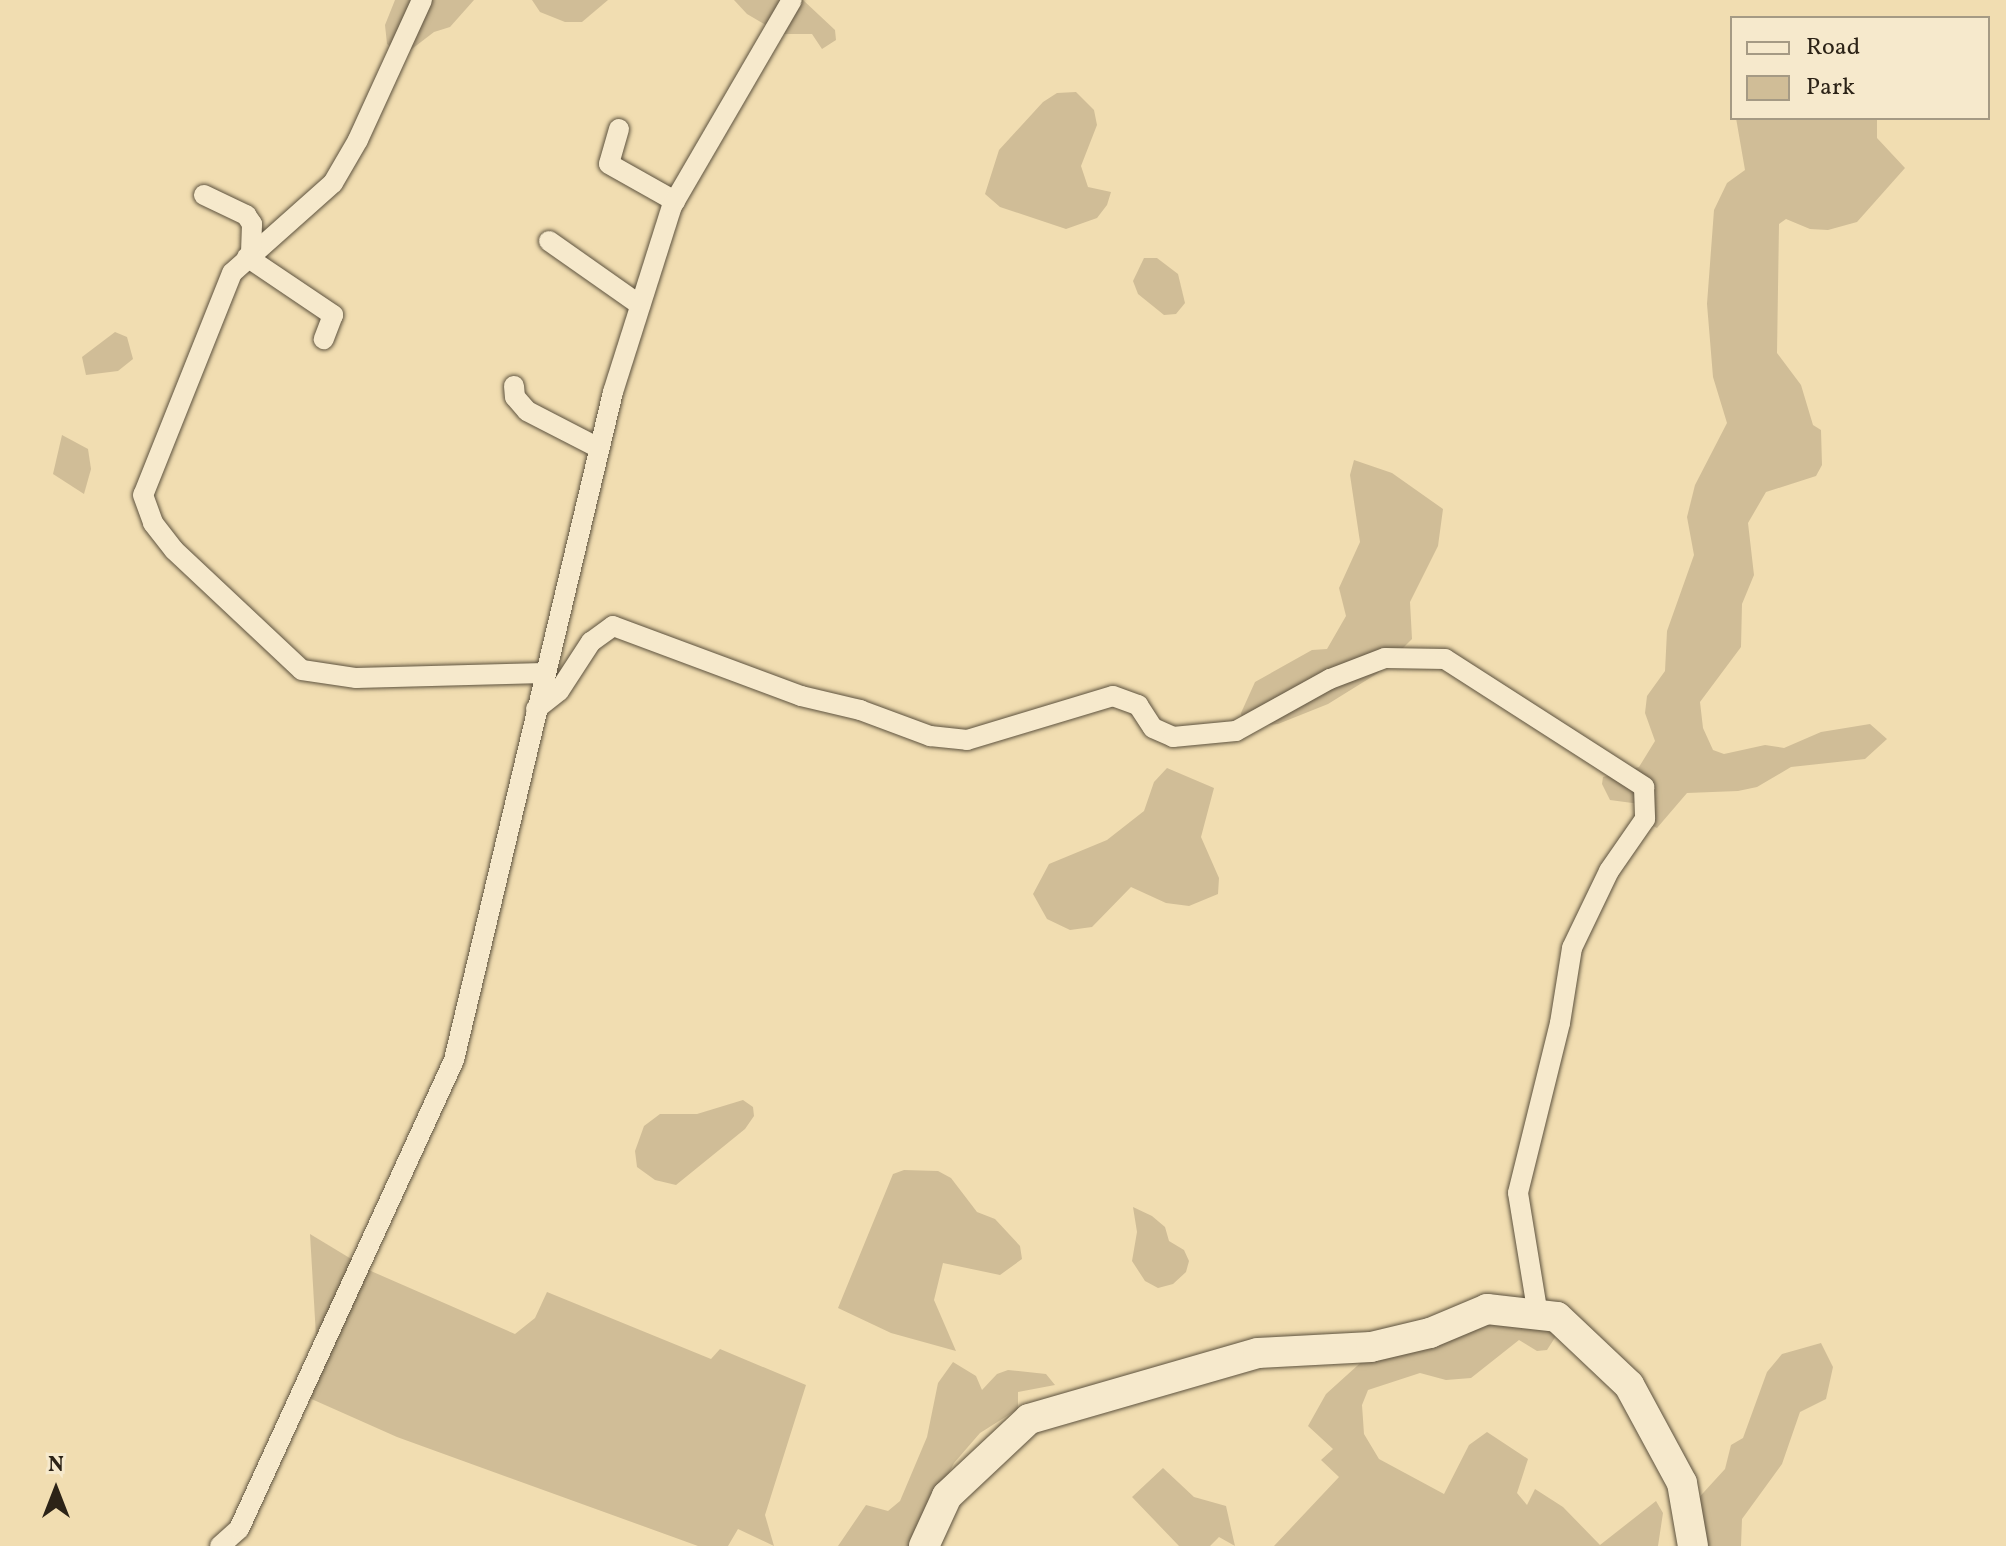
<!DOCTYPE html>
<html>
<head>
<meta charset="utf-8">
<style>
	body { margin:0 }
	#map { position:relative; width:2006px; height:1546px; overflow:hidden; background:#f1ddb1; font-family:Vollkorn,serif }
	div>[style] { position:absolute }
	.green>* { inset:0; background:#d0bd97 }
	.roads { filter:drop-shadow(0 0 2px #5d523e) drop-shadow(0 0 2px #5d523e) }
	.street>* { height:20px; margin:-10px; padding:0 10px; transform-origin:10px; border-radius:10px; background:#f6e9cc }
	.secondary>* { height:30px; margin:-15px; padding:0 15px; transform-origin:15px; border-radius:15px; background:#f6e9cc }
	span { translate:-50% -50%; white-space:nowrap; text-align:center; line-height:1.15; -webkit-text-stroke:6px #f6e9cc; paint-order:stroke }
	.legend { position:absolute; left:1730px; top:16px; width:260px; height:104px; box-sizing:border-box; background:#f6e9cc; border:2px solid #a59a84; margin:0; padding:10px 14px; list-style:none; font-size:24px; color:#2c2317 }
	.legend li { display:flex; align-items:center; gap:16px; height:40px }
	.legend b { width:40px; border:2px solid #a59a84 }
	.north { position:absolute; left:16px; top:1450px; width:80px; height:80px; -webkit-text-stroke:6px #f6e9cc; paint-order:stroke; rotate:0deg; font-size:22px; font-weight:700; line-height:32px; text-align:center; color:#2c2317 }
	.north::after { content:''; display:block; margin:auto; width:28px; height:36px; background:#2c2317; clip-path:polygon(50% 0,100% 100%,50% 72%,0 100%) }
</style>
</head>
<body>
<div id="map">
	<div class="green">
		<i style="clip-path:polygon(395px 0,474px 0,450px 27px,434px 32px,404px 55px,387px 44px,385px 25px)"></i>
		<i style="clip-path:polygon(532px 0,608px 0,582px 22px,565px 22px,540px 12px)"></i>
		<i style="clip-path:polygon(734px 0,803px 0,835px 30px,836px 40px,822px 49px,812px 34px,781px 34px,747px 14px)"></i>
		<i style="clip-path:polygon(1076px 92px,1094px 110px,1097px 125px,1081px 166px,1088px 187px,1111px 192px,1107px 205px,1097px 218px,1066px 229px,1000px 207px,985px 194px,999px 150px,1043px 102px,1057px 93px)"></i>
		<i style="clip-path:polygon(1736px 118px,1877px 118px,1877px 138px,1905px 168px,1857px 222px,1828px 230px,1810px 229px,1786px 219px,1779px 224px,1777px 353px,1801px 385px,1813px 425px,1821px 430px,1822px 465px,1816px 476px,1766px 492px,1748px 523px,1754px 575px,1742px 604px,1741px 647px,1700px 702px,1703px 728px,1713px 750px,1724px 754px,1765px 745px,1784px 748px,1821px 732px,1870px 724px,1887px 739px,1865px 759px,1791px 767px,1757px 787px,1738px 791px,1687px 793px,1657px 828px,1647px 823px,1640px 804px,1610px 800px,1602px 784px,1603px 777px,1639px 767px,1655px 741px,1645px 713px,1647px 696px,1665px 671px,1667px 631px,1694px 555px,1687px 517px,1695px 485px,1727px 423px,1713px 377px,1707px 304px,1714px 210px,1727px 183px,1745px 170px)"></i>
		<i style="clip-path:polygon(1144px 258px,1157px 258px,1178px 274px,1185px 303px,1176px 314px,1164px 315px,1138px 294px,1133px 281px)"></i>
		<i style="clip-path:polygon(115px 332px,127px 337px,133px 359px,118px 371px,86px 375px,82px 357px)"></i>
		<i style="clip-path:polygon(62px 435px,88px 449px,91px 469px,84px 494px,53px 474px)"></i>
		<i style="clip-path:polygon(1354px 460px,1392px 473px,1443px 509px,1438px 546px,1410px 602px,1412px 639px,1378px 673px,1328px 704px,1278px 724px,1257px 726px,1242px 720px,1241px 713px,1255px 682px,1312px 650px,1327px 649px,1346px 616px,1339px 588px,1360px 542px,1350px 475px)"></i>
		<i style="clip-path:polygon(1167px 768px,1214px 788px,1201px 837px,1219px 878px,1218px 894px,1189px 906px,1166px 903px,1131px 887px,1092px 927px,1070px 930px,1047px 919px,1033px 894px,1049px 864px,1107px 840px,1144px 811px,1154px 782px)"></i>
		<i style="clip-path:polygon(743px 1100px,753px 1107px,754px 1116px,745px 1129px,676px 1185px,655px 1180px,637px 1167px,635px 1151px,644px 1126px,660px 1114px,697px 1114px)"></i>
		<i style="clip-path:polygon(904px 1170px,938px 1171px,951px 1178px,977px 1212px,995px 1219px,1020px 1246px,1022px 1259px,1000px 1275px,943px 1263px,934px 1300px,956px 1351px,891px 1333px,838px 1308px,893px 1174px)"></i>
		<i style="clip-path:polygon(1133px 1207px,1152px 1216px,1165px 1227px,1169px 1241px,1184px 1250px,1189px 1261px,1186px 1272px,1173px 1284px,1158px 1288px,1145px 1281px,1132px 1261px,1137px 1232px)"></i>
		<i style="clip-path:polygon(310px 1234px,353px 1260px,316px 1336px)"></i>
		<i style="clip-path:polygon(364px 1268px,515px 1334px,535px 1318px,547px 1292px,711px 1359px,720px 1349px,806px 1385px,765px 1515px,774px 1546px,738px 1529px,728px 1546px,698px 1546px,397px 1437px,307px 1397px)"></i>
		<i style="clip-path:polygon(1487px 1318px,1553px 1324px,1556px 1336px,1547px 1350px,1537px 1351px,1519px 1340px,1471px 1378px,1446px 1380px,1420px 1373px,1368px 1390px,1362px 1405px,1364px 1434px,1379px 1459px,1444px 1494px,1469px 1445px,1487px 1432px,1528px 1459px,1517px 1493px,1527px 1505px,1535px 1489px,1563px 1507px,1600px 1545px,1656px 1501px,1663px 1513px,1658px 1546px,1274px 1546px,1339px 1477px,1321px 1460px,1333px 1449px,1308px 1426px,1326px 1394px,1368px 1356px)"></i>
		<i style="clip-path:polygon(1821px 1343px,1833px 1367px,1826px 1399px,1800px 1412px,1782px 1464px,1742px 1519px,1741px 1546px,1701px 1546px,1693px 1504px,1725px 1469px,1731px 1445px,1743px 1438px,1767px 1372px,1782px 1354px)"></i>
		<i style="clip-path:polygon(953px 1362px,976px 1376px,982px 1390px,997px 1374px,1008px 1370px,1046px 1374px,1055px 1385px,1018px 1392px,1018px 1409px,980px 1433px,954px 1463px,913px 1546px,838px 1546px,866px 1505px,888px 1511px,900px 1501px,927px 1437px,938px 1383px)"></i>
		<i style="clip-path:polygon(1163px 1468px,1194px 1497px,1226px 1506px,1235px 1546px,1219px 1537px,1210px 1546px,1179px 1546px,1132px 1497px)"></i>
	</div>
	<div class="roads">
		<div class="street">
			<i style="left:422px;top:0;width:154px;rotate:114.6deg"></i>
			<i style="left:358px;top:140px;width:50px;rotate:120.2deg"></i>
			<i style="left:333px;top:183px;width:135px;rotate:138.3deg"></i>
			<i style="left:232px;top:273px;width:239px;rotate:111.8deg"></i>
			<i style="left:143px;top:495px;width:30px;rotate:70deg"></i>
			<i style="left:153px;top:523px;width:34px;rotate:52deg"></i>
			<i style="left:174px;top:550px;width:175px;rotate:43.2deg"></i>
			<i style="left:302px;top:670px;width:55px;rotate:8.4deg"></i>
			<i style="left:356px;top:678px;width:188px;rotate:-1.5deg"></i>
			<i style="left:619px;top:129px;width:36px;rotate:106deg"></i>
			<i style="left:609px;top:164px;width:76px;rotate:29.3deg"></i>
			<i style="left:204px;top:195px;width:47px;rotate:25.5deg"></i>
			<i style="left:246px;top:215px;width:11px;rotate:56deg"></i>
			<i style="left:252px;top:224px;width:28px;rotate:92deg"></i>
			<i style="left:549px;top:241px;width:111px;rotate:35.1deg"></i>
			<i style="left:247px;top:257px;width:104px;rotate:34deg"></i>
			<i style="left:333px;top:315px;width:26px;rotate:111deg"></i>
			<i style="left:514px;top:386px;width:11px;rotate:85deg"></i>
			<i style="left:515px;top:397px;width:18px;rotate:49deg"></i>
			<i style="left:527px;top:411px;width:81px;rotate:27.2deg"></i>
			<i style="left:536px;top:709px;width:29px;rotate:-38deg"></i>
			<i style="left:559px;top:691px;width:59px;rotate:-56.9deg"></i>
			<i style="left:591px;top:642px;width:27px;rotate:-36deg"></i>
			<i style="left:613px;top:626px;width:201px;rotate:20.4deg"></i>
			<i style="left:801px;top:696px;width:61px;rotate:13.3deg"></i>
			<i style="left:860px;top:710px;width:75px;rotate:20.4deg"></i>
			<i style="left:930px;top:736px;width:37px;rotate:6deg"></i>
			<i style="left:967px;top:740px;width:152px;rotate:-16.8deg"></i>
			<i style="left:1113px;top:696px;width:27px;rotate:20deg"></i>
			<i style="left:1138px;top:705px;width:27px;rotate:57deg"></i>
			<i style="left:1153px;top:728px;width:22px;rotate:24deg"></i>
			<i style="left:1173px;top:737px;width:63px;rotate:-5.4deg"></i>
			<i style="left:1236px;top:731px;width:107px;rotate:-29deg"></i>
			<i style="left:1330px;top:679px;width:59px;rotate:-20.9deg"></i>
			<i style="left:1385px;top:658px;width:60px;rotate:1deg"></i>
			<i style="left:1445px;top:659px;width:237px;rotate:32.7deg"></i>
			<i style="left:1644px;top:787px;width:32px;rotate:88deg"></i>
			<i style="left:1645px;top:819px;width:63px;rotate:124.7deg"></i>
			<i style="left:1609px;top:871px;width:85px;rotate:115.7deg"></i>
			<i style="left:1572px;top:948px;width:76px;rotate:99.1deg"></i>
			<i style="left:1560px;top:1023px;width:175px;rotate:103.9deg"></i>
			<i style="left:1518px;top:1193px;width:124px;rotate:80.7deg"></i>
			<i style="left:220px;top:1546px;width:25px;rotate:-42deg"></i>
			<i style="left:239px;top:1529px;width:516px;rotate:-65.37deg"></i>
			<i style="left:454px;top:1060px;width:687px;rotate:-76.61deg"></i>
			<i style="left:613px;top:392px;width:195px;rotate:-72.4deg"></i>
			<i style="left:672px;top:206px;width:238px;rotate:-59.8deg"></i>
		</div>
		<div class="secondary">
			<i style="left:924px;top:1546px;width:55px;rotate:-65.3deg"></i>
			<i style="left:947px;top:1496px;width:112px;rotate:-43.2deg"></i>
			<i style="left:1029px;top:1419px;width:238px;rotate:-16.1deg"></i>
			<i style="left:1258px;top:1353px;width:113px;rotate:-3deg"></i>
			<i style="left:1371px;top:1347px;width:61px;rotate:-13.3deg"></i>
			<i style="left:1430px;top:1333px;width:62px;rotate:-22.8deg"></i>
			<i style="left:1487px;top:1309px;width:70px;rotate:6.5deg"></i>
			<i style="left:1557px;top:1317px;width:99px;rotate:43.4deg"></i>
			<i style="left:1629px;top:1385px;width:111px;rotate:61.6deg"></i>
			<i style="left:1682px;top:1483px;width:64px;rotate:80.1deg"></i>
		</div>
	</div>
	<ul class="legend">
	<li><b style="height:10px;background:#f6e9cc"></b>Road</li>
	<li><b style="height:22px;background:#d0bd97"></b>Park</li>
	</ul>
	<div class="north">N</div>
</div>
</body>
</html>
